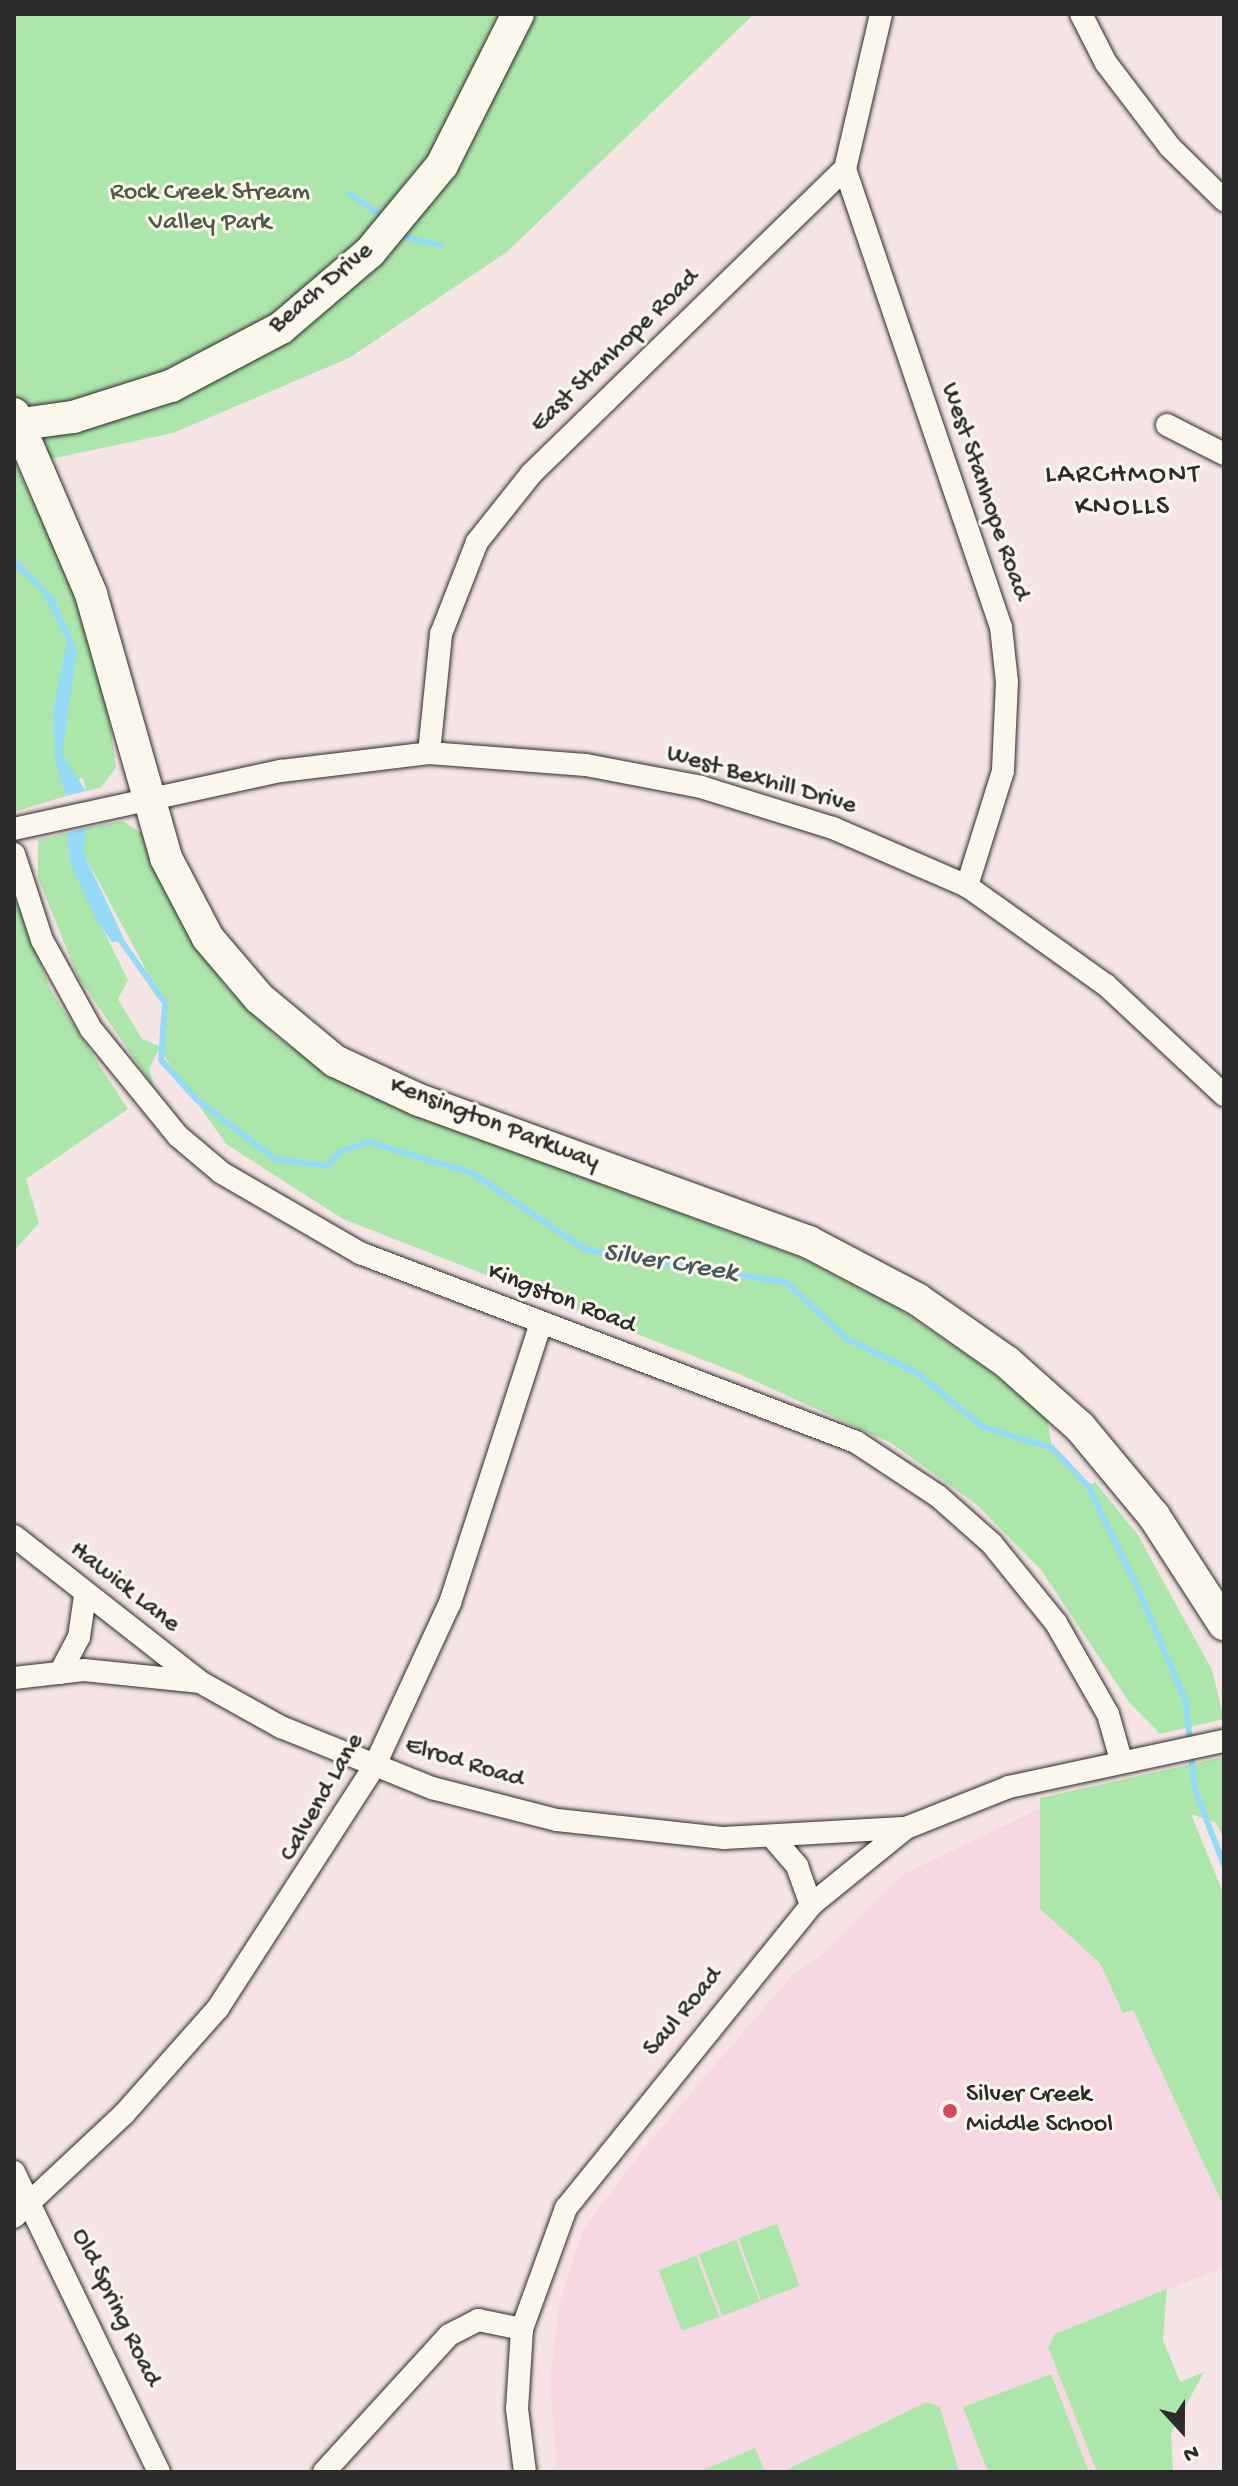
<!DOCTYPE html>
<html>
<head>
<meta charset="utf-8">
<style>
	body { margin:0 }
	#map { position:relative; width:1238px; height:2486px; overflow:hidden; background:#f7e5e6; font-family:"Gochi Hand",sans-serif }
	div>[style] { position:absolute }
	.built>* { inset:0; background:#f5d8e2 }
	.green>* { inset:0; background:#ace6ab; transform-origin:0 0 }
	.water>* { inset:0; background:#95daf7 }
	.stream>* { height:6px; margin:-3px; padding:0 3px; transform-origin:3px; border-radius:3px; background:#95daf7 }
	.roads { filter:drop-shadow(0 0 2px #2b2b2b) drop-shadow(0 0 2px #2b2b2b) }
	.street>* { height:22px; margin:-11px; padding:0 11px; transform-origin:11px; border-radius:11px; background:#fbf7ec }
	.secondary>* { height:32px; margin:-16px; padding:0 16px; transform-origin:16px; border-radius:16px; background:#fbf7ec }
	.dots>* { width:22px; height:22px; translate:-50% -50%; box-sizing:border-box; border:4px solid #fbf7ec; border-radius:50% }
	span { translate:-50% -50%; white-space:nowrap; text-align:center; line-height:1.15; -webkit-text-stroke:6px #fbf7ec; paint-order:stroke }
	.park-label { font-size:26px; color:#4b5a4b }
	.street-label { font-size:26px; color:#2b2b2b }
	.poi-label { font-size:26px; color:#2b2b2b }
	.left { translate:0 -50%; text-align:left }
	.neighbourhood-label { font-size:28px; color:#2b2b2b; letter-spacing:2px }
	.water-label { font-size:28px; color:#46575e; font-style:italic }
	.frame { position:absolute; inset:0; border:16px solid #2b2b2b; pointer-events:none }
	.north { position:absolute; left:1142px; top:2390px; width:80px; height:80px; -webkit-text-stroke:6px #fbf7ec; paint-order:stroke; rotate:159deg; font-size:22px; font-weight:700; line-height:32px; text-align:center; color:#2b2b2b }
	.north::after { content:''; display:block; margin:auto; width:28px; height:36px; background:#2b2b2b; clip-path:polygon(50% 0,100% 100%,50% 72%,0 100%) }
</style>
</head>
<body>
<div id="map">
	<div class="built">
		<i style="clip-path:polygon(1127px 1781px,1224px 2075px,1224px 2267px,1055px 2335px,1105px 2472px,557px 2472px,550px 2380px,559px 2305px,583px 2230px,646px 2146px,793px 1974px,826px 1951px,902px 1875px,1041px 1808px)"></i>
	</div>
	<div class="green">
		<i style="clip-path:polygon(14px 14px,754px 14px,507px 252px,349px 358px,173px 433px,17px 466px,31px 499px,53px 521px,108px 708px,116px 768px,100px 788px,86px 791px,83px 778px,63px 786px,66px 796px,14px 812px)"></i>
		<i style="clip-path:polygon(123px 821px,144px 835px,183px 925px,225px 986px,278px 1038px,324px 1070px,426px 1119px,801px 1258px,900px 1310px,990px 1371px,1047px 1418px,1052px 1448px,1088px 1486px,1095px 1482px,1138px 1535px,1212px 1670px,1224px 1719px,1160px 1734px,1129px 1702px,1041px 1570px,976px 1504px,891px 1443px,737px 1373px,343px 1219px,226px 1144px,159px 1049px,149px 1069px,155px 1089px,78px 977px,38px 878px,38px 840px,67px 833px,69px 860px,128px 980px,118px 999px,142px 1039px,159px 1046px,164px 1003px,82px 851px,86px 828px)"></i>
		<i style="clip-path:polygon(14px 895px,51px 991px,128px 1109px,26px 1179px,39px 1223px,14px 1251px)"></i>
		<i style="clip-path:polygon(1224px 1757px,1224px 1838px,1215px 1822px,1191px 1814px,1224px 1895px,1224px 2207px,1133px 2010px,1123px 2013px,1100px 1963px,1040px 1909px,1040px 1798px)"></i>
		<i style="left:777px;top:2224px;width:66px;height:41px;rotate:70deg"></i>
		<i style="left:736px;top:2240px;width:66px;height:40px;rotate:69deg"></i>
		<i style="left:696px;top:2256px;width:65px;height:40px;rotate:69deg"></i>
		<i style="clip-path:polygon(1167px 2289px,1163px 2340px,1180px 2382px,1204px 2372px,1171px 2433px,1173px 2472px,1097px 2472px,1048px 2347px,1055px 2334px)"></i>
		<i style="clip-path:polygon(1051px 2374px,1089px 2472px,988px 2472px,963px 2407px)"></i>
		<i style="clip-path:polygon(927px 2402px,940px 2407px,959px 2472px,782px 2472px)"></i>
		<i style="clip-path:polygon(755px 2448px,765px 2472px,699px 2472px)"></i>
	</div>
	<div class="water">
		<i style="clip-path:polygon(14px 556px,54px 598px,77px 650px,62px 755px,86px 791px,66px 796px,55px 760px,53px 713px,67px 641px,42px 592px,14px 567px)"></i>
		<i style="clip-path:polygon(86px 828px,83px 852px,125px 941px,112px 942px,95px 918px,69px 860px,67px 833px)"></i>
	</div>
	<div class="stream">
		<i style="left:350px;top:194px;width:42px;rotate:35.2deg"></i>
		<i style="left:406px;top:237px;width:36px;rotate:14deg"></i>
		<i style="left:117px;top:935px;width:83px;rotate:54.8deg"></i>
		<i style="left:165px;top:1003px;width:57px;rotate:94deg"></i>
		<i style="left:161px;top:1060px;width:54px;rotate:48deg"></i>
		<i style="left:197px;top:1100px;width:98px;rotate:37.1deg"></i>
		<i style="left:275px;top:1159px;width:53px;rotate:7.5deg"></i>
		<i style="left:328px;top:1166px;width:20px;rotate:-49deg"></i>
		<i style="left:341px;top:1151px;width:29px;rotate:-18deg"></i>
		<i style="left:369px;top:1142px;width:108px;rotate:16.8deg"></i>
		<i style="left:472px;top:1173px;width:138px;rotate:34deg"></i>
		<i style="left:586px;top:1250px;width:204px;rotate:9.3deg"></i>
		<i style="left:787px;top:1283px;width:82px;rotate:43deg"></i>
		<i style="left:847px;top:1339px;width:78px;rotate:25.9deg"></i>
		<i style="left:917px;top:1373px;width:85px;rotate:39.3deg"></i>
		<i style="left:983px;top:1427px;width:72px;rotate:16.9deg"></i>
		<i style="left:1052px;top:1448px;width:52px;rotate:46.5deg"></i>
		<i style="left:1088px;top:1486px;width:114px;rotate:64.1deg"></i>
		<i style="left:1138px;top:1589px;width:123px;rotate:67deg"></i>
		<i style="left:1186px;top:1702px;width:41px;rotate:84.4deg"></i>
		<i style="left:1191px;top:1754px;width:36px;rotate:84deg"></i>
		<i style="left:1195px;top:1790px;width:80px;rotate:68.9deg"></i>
	</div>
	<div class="roads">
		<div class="street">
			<i style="left:1081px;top:14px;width:55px;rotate:63deg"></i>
			<i style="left:1106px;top:63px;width:106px;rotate:52.7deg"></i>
			<i style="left:1170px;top:147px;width:76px;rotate:44.5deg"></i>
			<i style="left:845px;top:169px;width:484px;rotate:71.2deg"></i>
			<i style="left:1001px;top:627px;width:55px;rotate:83.8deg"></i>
			<i style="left:1007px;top:682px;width:89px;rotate:92.6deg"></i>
			<i style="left:1003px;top:771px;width:121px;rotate:107.4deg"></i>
			<i style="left:1167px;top:425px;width:64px;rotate:27deg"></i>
			<i style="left:429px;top:753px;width:120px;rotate:-84.2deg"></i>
			<i style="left:441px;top:634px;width:99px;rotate:-68.6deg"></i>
			<i style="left:477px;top:542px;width:87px;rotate:-51.5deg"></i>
			<i style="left:531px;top:474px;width:438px;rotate:-44.2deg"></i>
			<i style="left:845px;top:169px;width:159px;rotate:-76.9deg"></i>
			<i style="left:14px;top:829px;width:273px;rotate:-12.3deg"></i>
			<i style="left:281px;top:771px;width:149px;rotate:-6.9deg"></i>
			<i style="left:429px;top:753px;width:157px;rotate:4.4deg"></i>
			<i style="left:586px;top:765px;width:117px;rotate:10.8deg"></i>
			<i style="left:701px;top:787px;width:138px;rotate:17.3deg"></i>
			<i style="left:833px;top:828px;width:146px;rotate:23.4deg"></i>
			<i style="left:967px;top:886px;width:171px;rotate:35.5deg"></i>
			<i style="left:1106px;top:985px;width:161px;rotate:43deg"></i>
			<i style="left:14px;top:854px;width:90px;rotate:72deg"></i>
			<i style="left:42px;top:940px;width:102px;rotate:61.2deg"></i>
			<i style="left:91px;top:1029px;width:138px;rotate:50.9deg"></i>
			<i style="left:178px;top:1136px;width:57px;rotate:40.1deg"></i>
			<i style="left:222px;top:1173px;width:160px;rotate:30.1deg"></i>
			<i style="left:360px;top:1253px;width:531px;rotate:20.86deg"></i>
			<i style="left:856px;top:1442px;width:98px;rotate:33.4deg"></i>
			<i style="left:938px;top:1496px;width:72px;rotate:41.6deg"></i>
			<i style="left:992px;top:1544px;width:102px;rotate:51deg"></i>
			<i style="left:1056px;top:1623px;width:105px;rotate:60.3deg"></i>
			<i style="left:1108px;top:1714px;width:48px;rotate:74.2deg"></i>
			<i style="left:14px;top:1536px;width:235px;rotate:38.1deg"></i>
			<i style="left:60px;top:1673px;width:41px;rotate:-62.2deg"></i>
			<i style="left:79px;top:1637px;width:41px;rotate:-81.7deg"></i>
			<i style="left:14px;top:1678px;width:70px;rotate:-6.5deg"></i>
			<i style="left:84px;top:1670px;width:117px;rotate:5.9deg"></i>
			<i style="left:200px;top:1682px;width:93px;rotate:29.1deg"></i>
			<i style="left:281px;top:1727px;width:163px;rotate:22deg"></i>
			<i style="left:432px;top:1788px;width:129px;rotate:14.4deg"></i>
			<i style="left:557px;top:1820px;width:168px;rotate:6.2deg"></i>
			<i style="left:724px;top:1838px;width:179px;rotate:-3.2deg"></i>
			<i style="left:773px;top:1838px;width:37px;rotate:49deg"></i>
			<i style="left:797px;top:1866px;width:41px;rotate:70.3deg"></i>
			<i style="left:14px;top:2172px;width:333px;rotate:64.2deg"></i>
			<i style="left:14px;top:2217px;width:151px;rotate:-43.1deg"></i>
			<i style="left:124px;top:2114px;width:142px;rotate:-48.4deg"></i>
			<i style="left:218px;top:2008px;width:289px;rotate:-57.1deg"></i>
			<i style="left:375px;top:1765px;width:179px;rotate:-65.2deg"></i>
			<i style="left:450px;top:1603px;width:294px;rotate:-72deg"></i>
			<i style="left:324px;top:2472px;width:185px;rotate:-47.6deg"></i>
			<i style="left:449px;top:2335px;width:33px;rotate:-27deg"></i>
			<i style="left:478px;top:2320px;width:45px;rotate:11.6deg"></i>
			<i style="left:525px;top:2472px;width:64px;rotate:-97.2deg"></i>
			<i style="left:517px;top:2409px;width:80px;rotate:-86.4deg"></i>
			<i style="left:522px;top:2329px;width:129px;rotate:-70deg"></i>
			<i style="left:566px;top:2208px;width:390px;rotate:-51deg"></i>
			<i style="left:811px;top:1905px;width:122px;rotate:-39deg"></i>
			<i style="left:906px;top:1828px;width:111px;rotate:-21.7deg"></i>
			<i style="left:1009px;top:1787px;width:220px;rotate:-12.1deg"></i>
		</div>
		<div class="secondary">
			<i style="left:14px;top:414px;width:196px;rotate:66.8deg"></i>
			<i style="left:91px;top:594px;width:274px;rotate:74.1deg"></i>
			<i style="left:166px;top:858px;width:90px;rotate:62.3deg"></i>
			<i style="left:208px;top:938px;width:79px;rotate:49.6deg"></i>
			<i style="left:259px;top:998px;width:99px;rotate:39.7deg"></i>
			<i style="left:335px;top:1061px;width:93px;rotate:24.9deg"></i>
			<i style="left:419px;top:1100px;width:415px;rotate:20deg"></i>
			<i style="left:809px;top:1242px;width:122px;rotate:27.8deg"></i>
			<i style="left:917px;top:1299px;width:110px;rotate:35deg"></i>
			<i style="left:1007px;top:1362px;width:98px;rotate:41.7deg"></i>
			<i style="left:1080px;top:1427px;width:116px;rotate:50.3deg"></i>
			<i style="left:1154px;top:1516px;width:129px;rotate:57.1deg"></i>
			<i style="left:14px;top:425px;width:60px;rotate:-7.7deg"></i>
			<i style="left:73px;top:417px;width:103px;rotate:-17.6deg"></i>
			<i style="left:171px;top:386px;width:124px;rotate:-27.8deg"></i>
			<i style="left:281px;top:328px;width:117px;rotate:-40.5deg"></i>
			<i style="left:370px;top:252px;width:113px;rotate:-50.4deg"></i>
			<i style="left:442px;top:165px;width:169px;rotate:-63.3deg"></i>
		</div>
	</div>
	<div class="dots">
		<i style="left:950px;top:2111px;background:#d1495b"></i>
	</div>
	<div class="park-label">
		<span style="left:210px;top:209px">Rock Creek Stream<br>Valley Park</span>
	</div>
	<div class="street-label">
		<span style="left:322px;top:289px;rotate:-40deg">Beach Drive</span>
		<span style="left:616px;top:352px;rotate:-44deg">East Stanhope Road</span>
		<span style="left:984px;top:492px;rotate:71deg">West Stanhope Road</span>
		<span style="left:761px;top:781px;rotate:16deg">West Bexhill Drive</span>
		<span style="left:494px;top:1125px;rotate:21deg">Kensington Parkway</span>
		<span style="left:561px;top:1300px;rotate:21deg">Kingston Road</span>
		<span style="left:124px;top:1588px;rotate:38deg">Hawick Lane</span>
		<span style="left:464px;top:1764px;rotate:17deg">Elrod Road</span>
		<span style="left:323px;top:1798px;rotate:-60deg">Calvend Lane</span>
		<span style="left:684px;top:2013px;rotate:-50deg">Saul Road</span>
		<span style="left:115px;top:2308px;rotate:64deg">Old Spring Road</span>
	</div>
	<div class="poi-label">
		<span class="left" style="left:966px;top:2111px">Silver Creek<br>Middle School</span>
	</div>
	<div class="neighbourhood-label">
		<span style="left:1123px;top:492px">LARCHMONT<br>KNOLLS</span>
	</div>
	<div class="water-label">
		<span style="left:670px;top:1264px;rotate:9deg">Silver Creek</span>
	</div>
	<div class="frame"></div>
	<div class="north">N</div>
</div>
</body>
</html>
